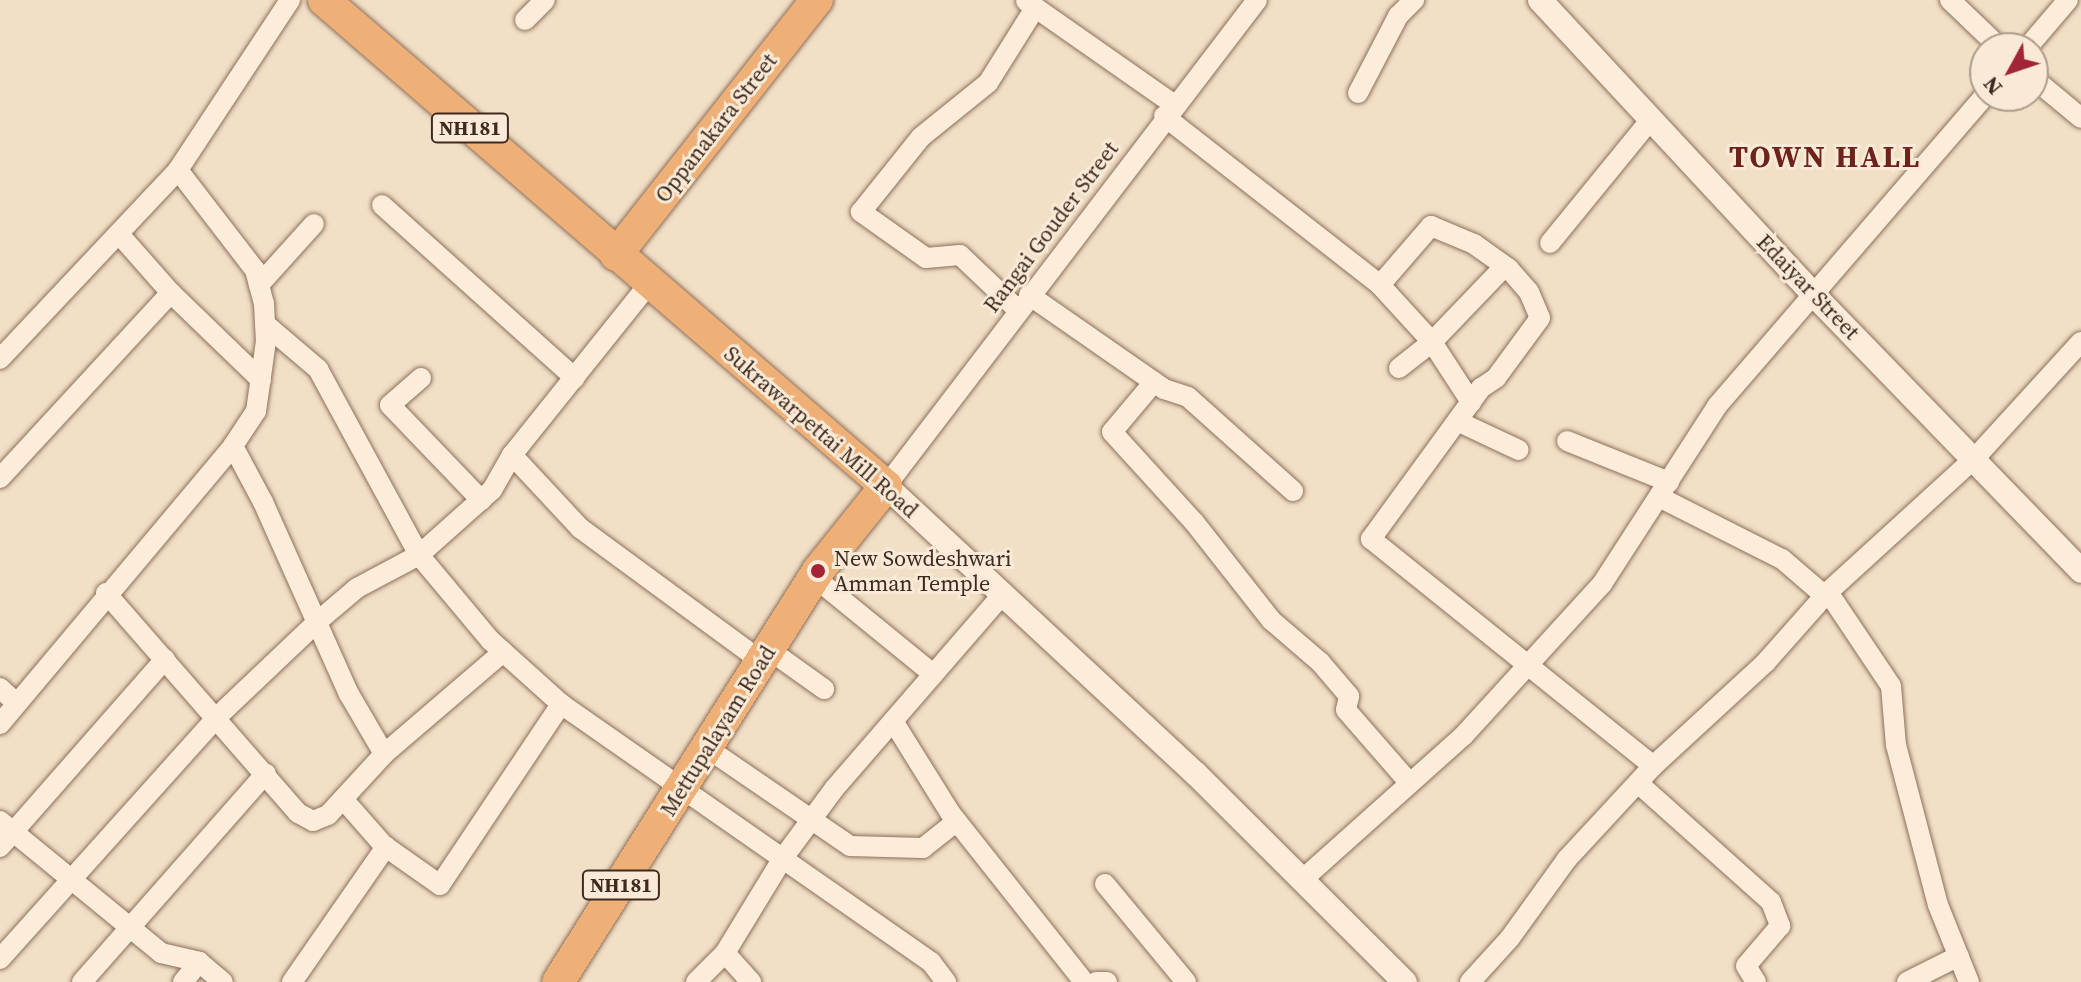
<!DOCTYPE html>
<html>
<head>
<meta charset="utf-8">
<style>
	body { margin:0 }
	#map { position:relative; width:2081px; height:982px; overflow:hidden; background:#f1dfc6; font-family:"Source Serif 4",serif }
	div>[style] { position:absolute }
	.roads { filter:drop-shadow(0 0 2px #8e6f5a) drop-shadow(0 0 2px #8e6f5a) }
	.minor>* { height:20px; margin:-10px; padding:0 10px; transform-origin:10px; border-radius:10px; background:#fbedda }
	.tertiary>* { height:24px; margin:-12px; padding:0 12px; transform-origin:12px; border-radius:12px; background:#fbedda }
	.trunk>* { height:32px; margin:-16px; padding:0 16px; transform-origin:16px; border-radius:16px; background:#eeb077 }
	.dots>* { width:22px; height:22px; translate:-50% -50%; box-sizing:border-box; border:4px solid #f8ead6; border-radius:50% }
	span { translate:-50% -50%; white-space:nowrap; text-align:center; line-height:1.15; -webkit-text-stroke:6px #f8ead6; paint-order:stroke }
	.shield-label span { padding:2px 6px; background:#f8ead6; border:2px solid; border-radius:6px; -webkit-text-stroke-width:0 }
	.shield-label { font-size:20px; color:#3e2a1f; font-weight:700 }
	.street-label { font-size:22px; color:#3e2a1f }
	.poi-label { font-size:22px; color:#3e2a1f }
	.left { translate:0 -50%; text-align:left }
	.district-label { font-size:30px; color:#6d221b; font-weight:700; letter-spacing:2px }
	.north { position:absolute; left:1969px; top:32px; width:80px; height:80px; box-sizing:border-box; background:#f8ead6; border:2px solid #ae9d8d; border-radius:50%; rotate:230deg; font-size:22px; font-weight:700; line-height:32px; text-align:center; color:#3e2a1f }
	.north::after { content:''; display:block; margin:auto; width:28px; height:36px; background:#a22536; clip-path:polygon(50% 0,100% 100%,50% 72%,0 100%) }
</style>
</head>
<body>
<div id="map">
	<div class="roads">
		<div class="minor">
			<i style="left:1950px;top:0;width:69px;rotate:43.8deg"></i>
			<i style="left:1026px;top:1px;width:179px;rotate:35deg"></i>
			<i style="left:525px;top:20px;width:28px;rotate:-45deg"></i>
			<i style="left:2027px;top:48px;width:63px;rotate:-49.5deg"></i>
			<i style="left:2033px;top:78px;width:62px;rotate:39.8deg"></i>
			<i style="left:1358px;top:93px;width:87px;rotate:-62.5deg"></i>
			<i style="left:1398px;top:16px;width:23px;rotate:-45deg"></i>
			<i style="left:1164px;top:116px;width:274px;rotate:38deg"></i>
			<i style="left:1380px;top:285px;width:77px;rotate:47.6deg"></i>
			<i style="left:1432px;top:342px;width:72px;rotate:57deg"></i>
			<i style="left:178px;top:170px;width:126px;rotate:52.4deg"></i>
			<i style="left:255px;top:270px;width:35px;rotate:75deg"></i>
			<i style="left:264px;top:304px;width:37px;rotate:87deg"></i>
			<i style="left:266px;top:341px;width:71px;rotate:98.1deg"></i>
			<i style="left:256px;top:411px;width:42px;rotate:123.3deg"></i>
			<i style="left:233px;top:446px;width:64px;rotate:61.8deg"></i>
			<i style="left:263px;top:502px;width:210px;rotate:65.9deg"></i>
			<i style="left:349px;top:694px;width:69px;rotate:59.7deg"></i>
			<i style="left:382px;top:205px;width:259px;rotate:41.9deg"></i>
			<i style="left:1550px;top:243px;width:160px;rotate:-50.8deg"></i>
			<i style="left:259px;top:285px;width:82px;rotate:-48deg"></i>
			<i style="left:1380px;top:285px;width:78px;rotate:-49.2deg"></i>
			<i style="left:1431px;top:226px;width:47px;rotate:22.7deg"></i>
			<i style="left:1474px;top:244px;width:43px;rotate:35.5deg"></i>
			<i style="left:1509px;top:269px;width:30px;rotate:49deg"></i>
			<i style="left:1529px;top:292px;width:28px;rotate:67deg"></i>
			<i style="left:1540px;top:318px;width:74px;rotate:126.3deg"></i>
			<i style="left:1496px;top:378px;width:18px;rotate:146deg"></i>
			<i style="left:1481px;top:388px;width:187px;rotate:126.1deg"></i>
			<i style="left:1371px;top:539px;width:362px;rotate:38.8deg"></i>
			<i style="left:171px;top:293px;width:125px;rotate:44deg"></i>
			<i style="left:1029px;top:295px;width:165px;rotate:34.8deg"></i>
			<i style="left:1164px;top:389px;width:25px;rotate:18deg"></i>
			<i style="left:1188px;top:397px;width:141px;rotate:41.8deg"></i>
			<i style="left:1018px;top:310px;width:80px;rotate:-136.5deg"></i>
			<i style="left:960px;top:255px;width:34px;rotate:175deg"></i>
			<i style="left:926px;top:258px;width:80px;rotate:-144.7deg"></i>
			<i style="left:861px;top:212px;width:96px;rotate:-51.3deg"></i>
			<i style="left:921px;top:137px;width:86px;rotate:-38.9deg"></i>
			<i style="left:988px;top:83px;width:89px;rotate:-57.9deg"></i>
			<i style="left:265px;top:324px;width:70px;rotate:40.3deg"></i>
			<i style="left:318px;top:369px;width:212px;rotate:61.5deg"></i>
			<i style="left:419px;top:555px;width:111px;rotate:50.1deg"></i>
			<i style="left:490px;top:640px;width:96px;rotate:42deg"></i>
			<i style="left:561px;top:704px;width:451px;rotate:34.9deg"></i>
			<i style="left:931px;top:962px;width:25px;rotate:53deg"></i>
			<i style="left:0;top:359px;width:260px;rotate:-46.7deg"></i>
			<i style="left:178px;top:170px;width:204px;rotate:-56.6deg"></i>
			<i style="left:1399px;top:368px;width:42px;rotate:-38.2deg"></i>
			<i style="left:1432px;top:342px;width:105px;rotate:-46.2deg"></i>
			<i style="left:421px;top:378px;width:41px;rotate:138.9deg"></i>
			<i style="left:390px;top:405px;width:132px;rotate:46.2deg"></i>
			<i style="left:1154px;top:382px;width:65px;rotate:130deg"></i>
			<i style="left:1112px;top:432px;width:122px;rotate:47.7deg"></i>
			<i style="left:1194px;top:522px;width:125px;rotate:51.8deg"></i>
			<i style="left:1271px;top:620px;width:65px;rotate:40.6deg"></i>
			<i style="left:1320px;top:662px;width:45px;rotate:49.5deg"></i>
			<i style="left:1349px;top:696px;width:14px;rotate:102deg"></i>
			<i style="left:1346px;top:710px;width:94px;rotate:48.9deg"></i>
			<i style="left:1457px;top:421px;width:68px;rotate:25.1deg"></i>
			<i style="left:1567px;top:441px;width:110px;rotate:21.9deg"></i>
			<i style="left:512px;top:455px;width:100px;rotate:47deg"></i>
			<i style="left:580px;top:528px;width:225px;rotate:36.3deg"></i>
			<i style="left:0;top:478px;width:252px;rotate:-47.3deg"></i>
			<i style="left:171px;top:293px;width:79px;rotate:-131.4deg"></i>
			<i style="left:886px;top:486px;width:611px;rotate:-52.64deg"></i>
			<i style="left:1661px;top:498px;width:136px;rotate:26.8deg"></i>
			<i style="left:1782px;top:559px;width:57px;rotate:40.7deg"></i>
			<i style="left:814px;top:577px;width:154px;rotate:39.2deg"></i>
			<i style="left:1828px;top:592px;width:113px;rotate:56.2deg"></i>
			<i style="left:1891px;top:686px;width:59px;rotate:85.2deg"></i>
			<i style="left:1896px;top:745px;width:165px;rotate:75.3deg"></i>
			<i style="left:1938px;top:905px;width:83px;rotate:68.1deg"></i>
			<i style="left:106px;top:593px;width:292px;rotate:48.9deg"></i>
			<i style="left:298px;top:813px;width:17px;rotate:28deg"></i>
			<i style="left:313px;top:821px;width:16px;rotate:-22deg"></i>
			<i style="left:328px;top:815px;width:83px;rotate:-47.4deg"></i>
			<i style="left:384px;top:754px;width:157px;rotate:-40.6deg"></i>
			<i style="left:768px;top:649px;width:69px;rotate:35.5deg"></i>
			<i style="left:0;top:688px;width:23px;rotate:43deg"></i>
			<i style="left:893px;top:721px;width:110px;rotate:58.1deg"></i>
			<i style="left:951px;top:814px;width:214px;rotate:51.6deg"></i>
			<i style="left:0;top:724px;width:363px;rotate:-50deg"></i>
			<i style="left:707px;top:748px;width:173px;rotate:34.4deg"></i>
			<i style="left:850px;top:846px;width:73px;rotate:1.6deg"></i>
			<i style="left:923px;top:848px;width:43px;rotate:-38.5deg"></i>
			<i style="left:1638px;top:783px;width:178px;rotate:41.8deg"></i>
			<i style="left:1771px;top:902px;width:26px;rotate:69deg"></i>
			<i style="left:1780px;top:926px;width:52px;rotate:130.4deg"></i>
			<i style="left:1746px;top:966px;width:19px;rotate:58deg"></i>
			<i style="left:343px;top:799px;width:65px;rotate:48.7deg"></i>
			<i style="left:0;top:821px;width:208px;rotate:39.3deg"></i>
			<i style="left:161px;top:953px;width:39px;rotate:13deg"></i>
			<i style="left:199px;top:962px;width:31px;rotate:40deg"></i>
			<i style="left:0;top:847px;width:250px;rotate:-48.7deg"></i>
			<i style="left:1302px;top:880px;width:217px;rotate:-41.8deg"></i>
			<i style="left:1464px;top:735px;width:205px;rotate:-47.6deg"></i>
			<i style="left:1602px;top:584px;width:212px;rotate:-57.1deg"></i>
			<i style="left:1717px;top:406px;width:410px;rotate:-49.2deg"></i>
			<i style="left:1105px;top:884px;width:127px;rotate:50.4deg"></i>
			<i style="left:725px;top:953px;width:111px;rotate:-58.6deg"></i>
			<i style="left:783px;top:858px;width:86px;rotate:-53.5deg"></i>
			<i style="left:834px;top:789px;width:258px;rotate:-49.1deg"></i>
			<i style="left:0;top:959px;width:325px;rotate:-48.1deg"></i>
			<i style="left:217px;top:717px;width:138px;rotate:-43.5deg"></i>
			<i style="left:317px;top:622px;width:52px;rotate:-40.4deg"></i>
			<i style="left:357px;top:588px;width:70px;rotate:-28deg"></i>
			<i style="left:419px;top:555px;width:98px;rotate:-41.7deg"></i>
			<i style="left:492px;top:490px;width:40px;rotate:-60.3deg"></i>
			<i style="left:512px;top:455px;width:219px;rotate:-51.3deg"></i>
			<i style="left:82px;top:982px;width:278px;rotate:-48.6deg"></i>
			<i style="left:183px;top:982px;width:26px;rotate:-51deg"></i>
			<i style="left:292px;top:982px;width:165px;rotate:-55.2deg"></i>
			<i style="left:386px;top:847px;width:66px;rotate:35.1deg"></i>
			<i style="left:440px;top:885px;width:218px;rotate:-56.2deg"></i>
			<i style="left:696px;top:982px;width:41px;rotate:-45deg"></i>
			<i style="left:725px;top:953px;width:39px;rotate:48deg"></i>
			<i style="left:1096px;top:982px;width:11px"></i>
			<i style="left:1470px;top:982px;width:59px;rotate:-47.7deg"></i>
			<i style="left:1510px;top:938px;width:97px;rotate:-54.2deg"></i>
			<i style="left:1567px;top:859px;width:127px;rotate:-47.2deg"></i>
			<i style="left:1653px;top:766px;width:154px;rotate:-42.6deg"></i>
			<i style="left:1766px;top:662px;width:94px;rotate:-48.5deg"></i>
			<i style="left:1828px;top:592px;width:199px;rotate:-42.4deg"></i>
			<i style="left:1975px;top:458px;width:157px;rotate:-47.6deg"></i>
			<i style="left:1907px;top:982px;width:58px;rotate:-26.6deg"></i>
		</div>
		<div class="tertiary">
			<i style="left:1540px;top:0;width:398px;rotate:47.1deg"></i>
			<i style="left:1811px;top:292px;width:388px;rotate:45.9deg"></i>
			<i style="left:886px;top:486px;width:423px;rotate:42.9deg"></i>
			<i style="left:1196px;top:774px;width:295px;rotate:44.9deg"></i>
		</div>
		<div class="trunk">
			<i style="left:324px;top:0;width:743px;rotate:40.85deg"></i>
			<i style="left:886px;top:486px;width:109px;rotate:128.7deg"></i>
			<i style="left:818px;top:571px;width:486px;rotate:122.3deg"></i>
			<i style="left:616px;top:255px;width:325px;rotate:-51.8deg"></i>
		</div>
	</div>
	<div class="dots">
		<i style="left:818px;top:571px;background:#a22536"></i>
	</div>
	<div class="shield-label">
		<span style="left:470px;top:128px">NH181</span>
		<span style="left:621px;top:885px">NH181</span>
	</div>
	<div class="street-label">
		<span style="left:716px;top:128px;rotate:-52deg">Oppanakara Street</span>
		<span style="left:1051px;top:227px;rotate:-53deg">Rangai Gouder Street</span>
		<span style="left:1808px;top:287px;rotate:46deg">Edaiyar Street</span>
		<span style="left:821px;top:432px;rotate:41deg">Sukrawarpettai Mill Road</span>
		<span style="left:718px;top:731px;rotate:-58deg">Mettupalayam Road</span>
	</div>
	<div class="poi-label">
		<span class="left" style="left:834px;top:571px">New Sowdeshwari<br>Amman Temple</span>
	</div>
	<div class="district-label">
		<span style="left:1825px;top:157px">TOWN HALL</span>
	</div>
	<div class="north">N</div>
</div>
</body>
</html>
